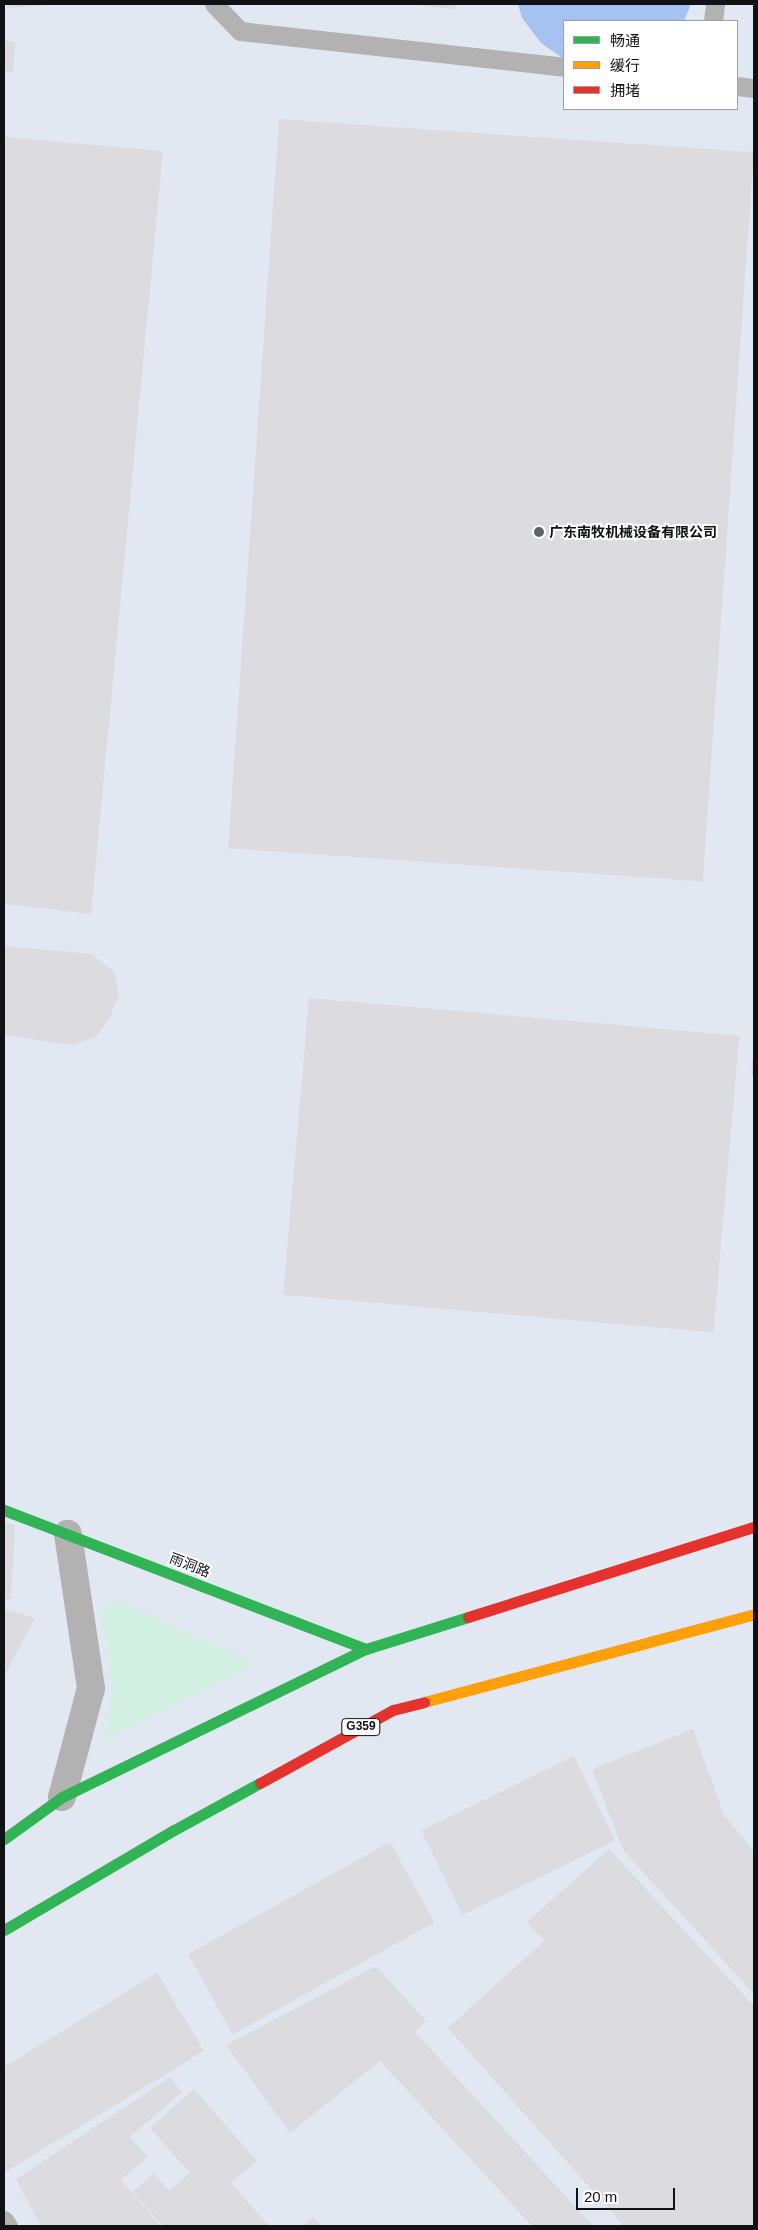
<!DOCTYPE html>
<html>
<head>
<meta charset="utf-8">
<style>
	body { margin:0 }
	#map { position:relative; width:758px; height:2230px; overflow:hidden; background:#f4f7fa; font-family:Helvetica,"Noto Sans SC",sans-serif }
	div>[style] { position:absolute }
	.built>* { inset:0; background:#e2e8f2 }
	.green>* { inset:0; background:#d1f0e2 }
	.water>* { inset:0; background:#a6c2f0 }
	.building>* { inset:0; background:#dcdce0; transform-origin:0 0 }
	.lane>* { height:19px; margin:-9.5px; padding:0 9.5px; transform-origin:9.5px; border-radius:9.5px; background:#b3b2b2 }
	.street>* { height:28px; margin:-14px; padding:0 14px; transform-origin:14px; border-radius:14px; background:#b3b2b2 }
	.fast>* { height:11px; margin:-5.5px; padding:0 5.5px; transform-origin:5.5px; border-radius:5.5px; background:#30b455 }
	.slow>* { height:11px; margin:-5.5px; padding:0 5.5px; transform-origin:5.5px; border-radius:5.5px; background:#ff9f0a }
	.jam>* { height:11px; margin:-5.5px; padding:0 5.5px; transform-origin:5.5px; border-radius:5.5px; background:#e5322d }
	.dots>* { width:14px; height:14px; translate:-50% -50%; box-sizing:border-box; border:2px solid #fff; border-radius:50% }
	span { translate:-50% -50%; white-space:nowrap; text-align:center; line-height:1.15; -webkit-text-stroke:4px #fff; paint-order:stroke }
	.shield-label span { padding:1px 4px; background:#fff; border:1px solid; border-radius:4px; -webkit-text-stroke-width:0 }
	.shield-label { font-size:12px; color:#111216; font-weight:700 }
	.poi-label { font-size:14px; color:#111216; font-weight:700 }
	.left { translate:0 -50%; text-align:left }
	.street-label { font-size:14px; color:#111216 }
	.frame { position:absolute; inset:0; border:5px solid #111216; pointer-events:none }
	.legend { position:absolute; left:563px; top:20px; width:175px; height:90px; box-sizing:border-box; background:#fff; border:1px solid #a0a0a2; margin:0; padding:6px 9px; list-style:none; font-size:15px; color:#111216 }
	.legend li { display:flex; align-items:center; gap:10px; height:25px }
	.legend b { width:25px; border:1px solid #a0a0a2 }
	.scale { position:absolute; left:576px; top:2188px; width:99px; height:22px; box-sizing:border-box; border:2px solid #111216; border-top:0; padding-left:6px; font-size:15px; line-height:18px; white-space:nowrap; color:#111216; -webkit-text-stroke:4px #fff; paint-order:stroke }
</style>
</head>
<body>
<div id="map">
	<div class="built">
		<i style="clip-path:polygon(evenodd,4px 4px,754px 4px,754px 2226px,4px 2226px,4px 4px,564px 21px,737px 21px,737px 109px,564px 109px,564px 21px)"></i>
	</div>
	<div class="green">
		<i style="clip-path:polygon(120px 1602px,256px 1664px,103px 1740px,113px 1688px,100px 1609px)"></i>
	</div>
	<div class="water">
		<i style="clip-path:polygon(518px 4px,691px 4px,684px 21px,564px 21px,564px 59px,541px 43px,522px 18px)"></i>
	</div>
	<div class="building">
		<i style="clip-path:polygon(7px 4px,48px 4px,49px 5px,7px 8px)"></i>
		<i style="clip-path:polygon(412px 4px,456px 4px,455px 10px)"></i>
		<i style="clip-path:polygon(4px 41px,15px 42px,13px 72px,4px 71px)"></i>
		<i style="left:279px;top:119px;width:476px;height:731px;rotate:4deg"></i>
		<i style="clip-path:polygon(4px 137px,163px 151px,91px 914px,4px 904px)"></i>
		<i style="clip-path:polygon(4px 946px,92px 954px,114px 972px,119px 995px,109px 1019px,96px 1037px,71px 1045px,4px 1035px)"></i>
		<i style="left:309px;top:998px;width:432px;height:298px;rotate:5deg"></i>
		<i style="clip-path:polygon(753px 1054px,754px 1054px,754px 1077px,751px 1077px)"></i>
		<i style="clip-path:polygon(4px 1522px,15px 1525px,11px 1599px,4px 1600px)"></i>
		<i style="clip-path:polygon(4px 1609px,35px 1618px,4px 1677px)"></i>
		<i style="clip-path:polygon(693px 1729px,724px 1815px,754px 1851px,754px 1994px,623px 1850px,592px 1769px)"></i>
		<i style="left:574px;top:1756px;width:94px;height:170px;rotate:64deg"></i>
		<i style="left:390px;top:1842px;width:92px;height:231px;rotate:61deg"></i>
		<i style="clip-path:polygon(609px 1849px,754px 2006px,754px 2226px,624px 2226px,448px 2028px,544px 1941px,527px 1922px)"></i>
		<i style="clip-path:polygon(376px 1966px,426px 2021px,415px 2032px,593px 2226px,532px 2226px,380px 2061px,290px 2133px,226px 2045px)"></i>
		<i style="clip-path:polygon(157px 1973px,204px 2051px,4px 2173px,4px 2067px)"></i>
		<i style="clip-path:polygon(170px 2077px,182px 2092px,130px 2137px,148px 2157px,121px 2180px,161px 2226px,41px 2226px,16px 2179px)"></i>
		<i style="clip-path:polygon(194px 2089px,257px 2161px,231px 2183px,269px 2226px,163px 2226px,133px 2192px,154px 2173px,169px 2191px,190px 2173px,150px 2128px)"></i>
		<i style="clip-path:polygon(313px 2217px,321px 2226px,303px 2226px)"></i>
	</div>
	<div class="lane">
		<i style="left:214px;top:4px;width:37px;rotate:46deg"></i>
		<i style="left:240px;top:31px;width:326px;rotate:6.3deg"></i>
		<i style="left:713px;top:21px;width:17px;rotate:-83deg"></i>
		<i style="left:737px;top:86px;width:17px;rotate:7deg"></i>
		<i style="left:4px;top:2220px;width:7px;rotate:56deg"></i>
	</div>
	<div class="street">
		<i style="left:62px;top:1797px;width:113px;rotate:-75.1deg"></i>
		<i style="left:91px;top:1688px;width:156px;rotate:-98.5deg"></i>
	</div>
	<div class="fast">
		<i style="left:4px;top:1510px;width:388px;rotate:21deg"></i>
		<i style="left:4px;top:1839px;width:72px;rotate:-35.9deg"></i>
		<i style="left:62px;top:1797px;width:338px;rotate:-26deg"></i>
		<i style="left:366px;top:1649px;width:107px;rotate:-17.4deg"></i>
		<i style="left:4px;top:1930px;width:197px;rotate:-30.5deg"></i>
		<i style="left:174px;top:1830px;width:98px;rotate:-28.7deg"></i>
	</div>
	<div class="slow">
		<i style="left:424px;top:1702px;width:342px;rotate:-14.9deg"></i>
	</div>
	<div class="jam">
		<i style="left:468px;top:1617px;width:300px;rotate:-17.5deg"></i>
		<i style="left:260px;top:1783px;width:152px;rotate:-28.8deg"></i>
		<i style="left:393px;top:1710px;width:32px;rotate:-14deg"></i>
	</div>
	<div class="dots">
		<i style="left:539px;top:532px;background:#606266"></i>
	</div>
	<div class="shield-label">
		<span style="left:361px;top:1727px">G359</span>
	</div>
	<div class="poi-label">
		<span class="left" style="left:549px;top:532px">广东南牧机械设备有限公司</span>
	</div>
	<div class="street-label">
		<span style="left:190px;top:1565px;rotate:21deg">雨洞路</span>
	</div>
	<div class="frame"></div>
	<ul class="legend">
	<li><b style="height:6px;background:#30b455"></b>畅通</li>
	<li><b style="height:6px;background:#ff9f0a"></b>缓行</li>
	<li><b style="height:6px;background:#e5322d"></b>拥堵</li>
	</ul>
	<div class="scale">20 m</div>
</div>
</body>
</html>
